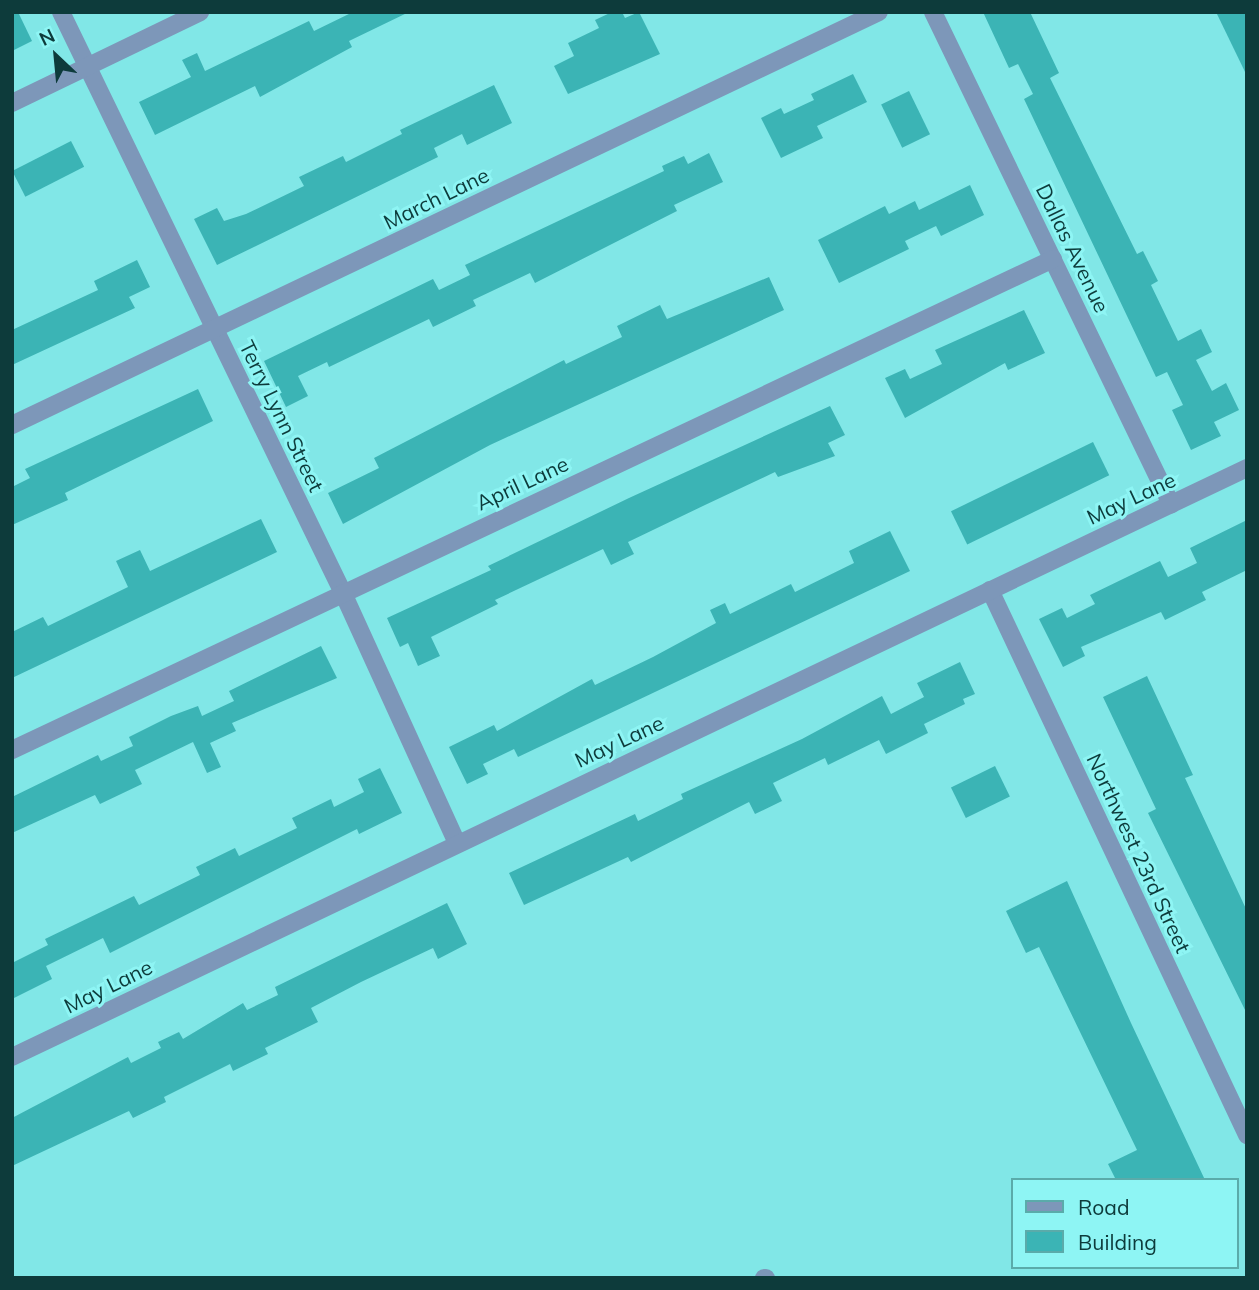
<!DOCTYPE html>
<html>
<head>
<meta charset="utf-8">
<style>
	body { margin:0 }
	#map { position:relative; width:1259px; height:1290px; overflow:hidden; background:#81e7e7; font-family:Mulish,sans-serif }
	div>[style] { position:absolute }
	.building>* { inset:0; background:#3bb4b5; transform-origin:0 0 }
	.minor>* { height:18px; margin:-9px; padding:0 9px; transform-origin:9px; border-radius:9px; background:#7d97b9 }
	span { translate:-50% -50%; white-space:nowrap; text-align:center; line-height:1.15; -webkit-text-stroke:6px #8ef5f4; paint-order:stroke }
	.street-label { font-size:21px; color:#0d3b3b }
	.frame { position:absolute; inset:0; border:14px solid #0d3b3b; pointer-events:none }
	.legend { position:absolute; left:1011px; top:1178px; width:228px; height:91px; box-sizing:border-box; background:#8ef5f4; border:2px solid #5aabaa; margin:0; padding:9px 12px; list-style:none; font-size:21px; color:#0d3b3b }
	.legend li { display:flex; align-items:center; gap:14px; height:35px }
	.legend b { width:35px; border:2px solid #5aabaa }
	.north { position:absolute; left:21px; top:21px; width:70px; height:70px; -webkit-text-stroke:5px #8ef5f4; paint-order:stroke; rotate:334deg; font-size:19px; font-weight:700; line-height:28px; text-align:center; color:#0d3b3b }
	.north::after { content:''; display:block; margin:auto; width:24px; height:32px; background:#0d3b3b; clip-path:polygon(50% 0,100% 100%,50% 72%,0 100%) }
</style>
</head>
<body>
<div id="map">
	<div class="building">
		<i style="clip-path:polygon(12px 12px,18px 12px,32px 41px,12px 51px)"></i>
		<i style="clip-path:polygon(353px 12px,409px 12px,349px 41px,352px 47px,260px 97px,255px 86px,155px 135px,139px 102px,191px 77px,182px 60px,197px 53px,205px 71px,309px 21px,314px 31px)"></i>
		<i style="clip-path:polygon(612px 12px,622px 12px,625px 18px,639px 12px,660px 54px,568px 94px,554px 66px,574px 56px,568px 43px,599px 28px,595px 20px)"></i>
		<i style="clip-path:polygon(983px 12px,1030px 12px,1059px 73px,1050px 78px,1137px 254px,1143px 251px,1158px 281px,1151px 285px,1178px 341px,1201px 329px,1212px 352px,1196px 360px,1212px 391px,1226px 383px,1239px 410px,1214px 422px,1221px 436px,1191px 450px,1172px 410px,1183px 405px,1167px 372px,1156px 377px,1024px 99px,1033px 94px,1018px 64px,1009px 68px)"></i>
		<i style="clip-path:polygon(1216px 12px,1247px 12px,1247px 76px)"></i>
		<i style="clip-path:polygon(853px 74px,867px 102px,817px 126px,823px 138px,781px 158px,761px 118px,781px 108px,784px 114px,814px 100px,811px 94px)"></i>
		<i style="clip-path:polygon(494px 85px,512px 123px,467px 145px,462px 134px,434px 148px,438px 157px,217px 265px,194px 219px,217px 208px,224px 221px,246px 214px,304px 186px,299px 177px,343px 156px,346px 162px,402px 134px,400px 130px)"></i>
		<i style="left:909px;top:91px;width:48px;height:31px;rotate:64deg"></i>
		<i style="left:71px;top:141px;width:29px;height:66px;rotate:63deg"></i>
		<i style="clip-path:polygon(709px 153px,723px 182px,674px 205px,677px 211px,535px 283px,530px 273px,473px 300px,476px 306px,433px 327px,429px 319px,329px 367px,327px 362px,298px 376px,308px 396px,286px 407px,264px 361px,433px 279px,439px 290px,470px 275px,465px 265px,664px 171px,662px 166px,684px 156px,688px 164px)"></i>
		<i style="clip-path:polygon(970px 185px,984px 215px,941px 236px,936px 226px,905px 241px,909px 249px,839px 283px,818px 240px,885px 206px,889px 214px,915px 201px,919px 210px)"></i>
		<i style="clip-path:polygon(137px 260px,150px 287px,129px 297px,135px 308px,12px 365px,12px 330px,98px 290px,94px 281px)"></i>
		<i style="clip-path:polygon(769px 277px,784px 310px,490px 445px,343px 524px,328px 493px,379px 468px,374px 458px,564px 360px,566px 364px,622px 337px,617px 326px,660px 305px,667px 319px)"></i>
		<i style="clip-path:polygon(1024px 310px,1045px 353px,1008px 370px,1005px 363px,905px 418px,885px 378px,905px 369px,910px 379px,942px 364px,935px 350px)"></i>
		<i style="clip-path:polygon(198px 389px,213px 421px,65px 493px,68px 500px,12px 525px,12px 487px,30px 478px,25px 469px)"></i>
		<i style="clip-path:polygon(830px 406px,845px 435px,828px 443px,835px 456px,778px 477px,775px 472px,705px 505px,628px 542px,634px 554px,611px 565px,603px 549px,495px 600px,498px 604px,431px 637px,440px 656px,418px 666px,408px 643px,400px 647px,387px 618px,491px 570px,488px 566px,629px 498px)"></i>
		<i style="left:1093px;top:442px;width:37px;height:158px;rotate:64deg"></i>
		<i style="clip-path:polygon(261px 519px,277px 552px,12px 678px,12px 632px,43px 617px,48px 626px,128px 587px,116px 561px,140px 550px,150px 571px)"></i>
		<i style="clip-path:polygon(1247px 520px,1247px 570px,1202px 592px,1206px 600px,1165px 620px,1161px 612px,1081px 647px,1085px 656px,1063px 667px,1039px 619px,1062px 608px,1067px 618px,1095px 604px,1090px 595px,1160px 561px,1168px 577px,1197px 563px,1190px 548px)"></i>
		<i style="clip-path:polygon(890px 531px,910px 571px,518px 757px,514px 749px,483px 764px,488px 774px,467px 784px,449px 747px,494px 725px,497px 731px,592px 679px,595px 685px,653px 657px,716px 623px,710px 610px,725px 603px,730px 614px,791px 584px,795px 592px,854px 563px,849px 551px)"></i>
		<i style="clip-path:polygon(321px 646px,337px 678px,232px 723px,236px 731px,210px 743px,221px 767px,207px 773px,193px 742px,135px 770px,142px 784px,100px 804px,95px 795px,12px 833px,12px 797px,98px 755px,101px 761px,133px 746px,129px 737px,171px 716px,198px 706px,202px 716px,234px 701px,229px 691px)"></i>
		<i style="clip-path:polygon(960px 662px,975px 694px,963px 699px,965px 704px,924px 724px,928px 733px,886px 754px,879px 740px,828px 765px,825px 758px,773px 783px,782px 801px,755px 814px,749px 802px,631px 862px,628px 857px,524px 905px,509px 873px,635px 814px,638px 821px,683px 799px,681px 794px,802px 739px,882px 696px,891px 714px,924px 697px,917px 683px)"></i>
		<i style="clip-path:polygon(1147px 676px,1193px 775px,1185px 778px,1247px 911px,1247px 1014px,1148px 813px,1156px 809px,1103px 697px)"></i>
		<i style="left:995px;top:766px;width:34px;height:49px;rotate:64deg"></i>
		<i style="clip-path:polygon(380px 768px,402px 813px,359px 834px,357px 829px,110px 953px,103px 938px,46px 966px,52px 979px,12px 999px,12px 963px,48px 945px,45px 939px,134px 896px,139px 905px,200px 875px,196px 867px,235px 848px,239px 856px,297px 828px,292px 818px,331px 799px,334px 807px,364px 792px,358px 779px)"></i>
		<i style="clip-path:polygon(1067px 881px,1131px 1023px,1205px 1180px,1116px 1180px,1108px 1164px,1137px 1150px,1039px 947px,1026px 953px,1006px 911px)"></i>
		<i style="clip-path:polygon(447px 903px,467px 944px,438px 959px,433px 948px,361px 982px,311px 1008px,318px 1022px,265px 1048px,268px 1054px,233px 1071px,230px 1064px,164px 1097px,166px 1102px,133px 1118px,129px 1111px,12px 1166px,12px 1118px,128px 1057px,131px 1063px,161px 1048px,158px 1042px,179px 1032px,183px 1039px,243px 1003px,247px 1010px,278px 995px,275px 987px)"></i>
	</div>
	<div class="minor">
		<i style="left:61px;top:12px;width:646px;rotate:64.11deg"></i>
		<i style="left:343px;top:593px;width:275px;rotate:65.5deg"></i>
		<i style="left:933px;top:12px;width:547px;rotate:64.19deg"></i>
		<i style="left:12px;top:103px;width:209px;rotate:-25.8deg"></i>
		<i style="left:12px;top:425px;width:960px;rotate:-25.47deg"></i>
		<i style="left:990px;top:590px;width:603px;rotate:64.75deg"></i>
		<i style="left:12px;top:750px;width:1151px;rotate:-25.25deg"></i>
		<i style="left:12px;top:1057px;width:1368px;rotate:-25.5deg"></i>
		<i style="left:764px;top:1278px;width:2px"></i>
	</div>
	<div class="street-label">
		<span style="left:436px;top:198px;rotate:-26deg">March Lane</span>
		<span style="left:1073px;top:248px;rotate:64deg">Dallas Avenue</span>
		<span style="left:282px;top:416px;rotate:64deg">Terry Lynn Street</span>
		<span style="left:522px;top:483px;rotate:-25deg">April Lane</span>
		<span style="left:1131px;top:498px;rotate:-25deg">May Lane</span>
		<span style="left:619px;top:741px;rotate:-25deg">May Lane</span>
		<span style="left:1139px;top:853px;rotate:65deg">Northwest 23rd Street</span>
		<span style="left:108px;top:986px;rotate:-26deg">May Lane</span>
	</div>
	<div class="frame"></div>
	<ul class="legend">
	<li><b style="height:9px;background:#7d97b9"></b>Road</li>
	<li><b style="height:19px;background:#3bb4b5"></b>Building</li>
	</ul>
	<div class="north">N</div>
</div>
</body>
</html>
